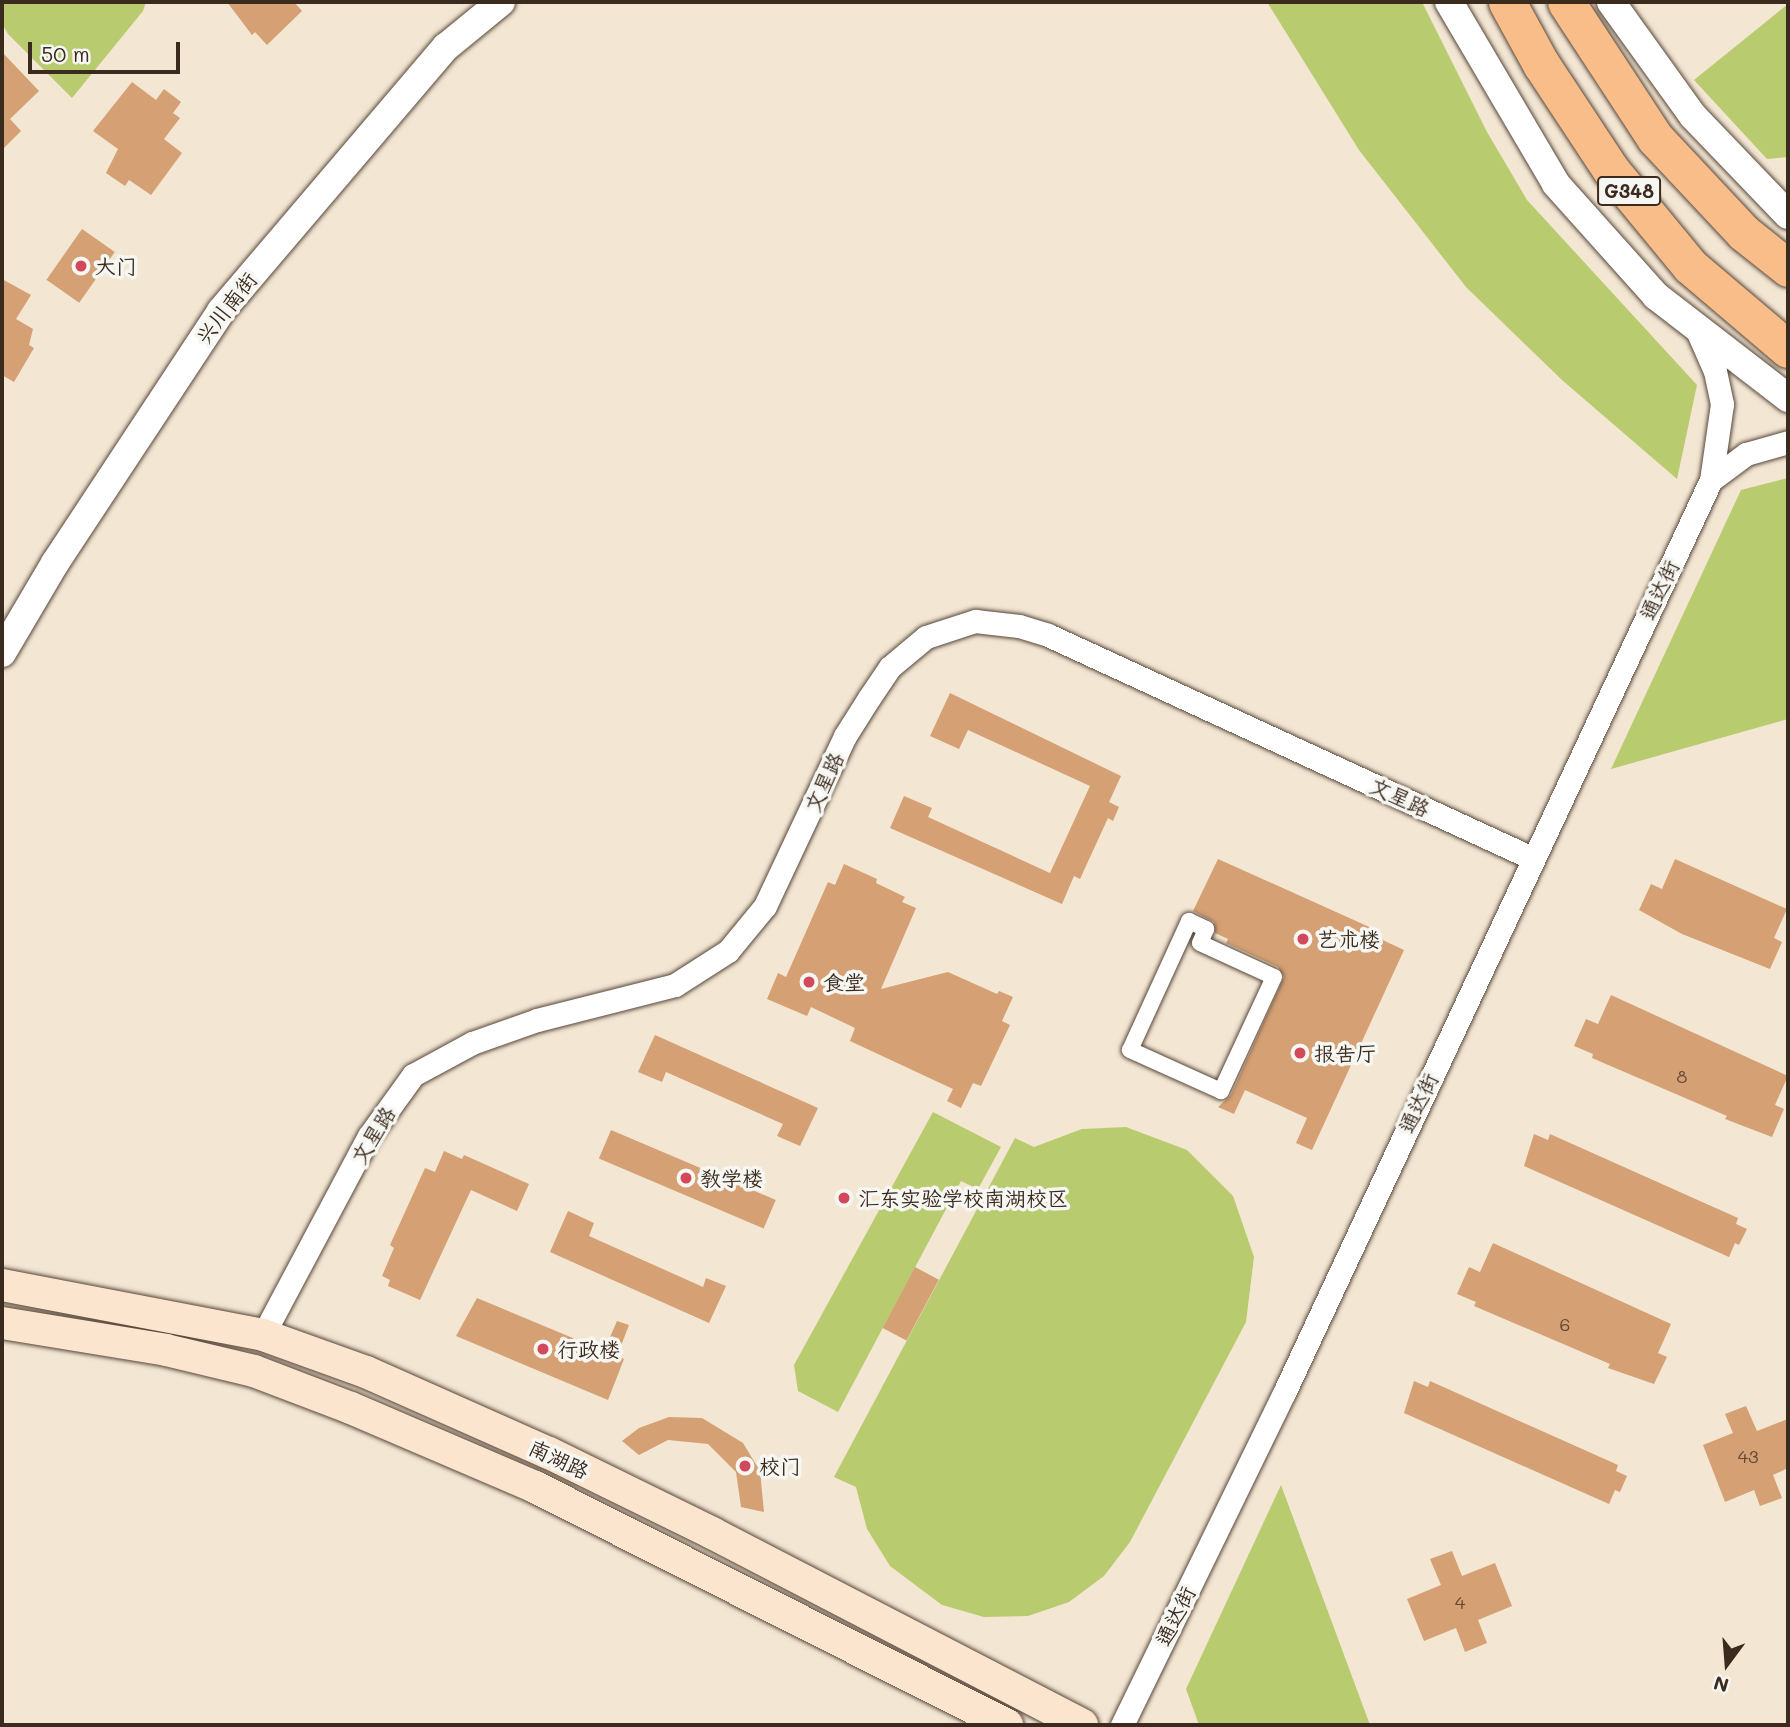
<!DOCTYPE html>
<html>
<head>
<meta charset="utf-8">
<style>
	body { margin:0 }
	#map { position:relative; width:1790px; height:1727px; overflow:hidden; background:#f3e6d3; font-family:Mali,"LXGW WenKai TC",sans-serif }
	div>[style] { position:absolute }
	.green>* { inset:0; background:#b8cb6e }
	.building>* { inset:0; background:#d4a074; transform-origin:0 0 }
	.roads { filter:drop-shadow(0 0 2px #574639) drop-shadow(0 0 2px #574639) }
	.pedestrian>* { height:16px; margin:-8px; padding:0 8px; transform-origin:8px; border-radius:8px; background:#fff }
	.minor>* { height:23px; margin:-11.5px; padding:0 11.5px; transform-origin:11.5px; border-radius:11.5px; background:#fff }
	.tertiary>* { height:28px; margin:-14px; padding:0 14px; transform-origin:14px; border-radius:14px; background:#fff }
	.secondary>* { height:32px; margin:-16px; padding:0 16px; transform-origin:16px; border-radius:16px; background:#fce5cf }
	.trunk>* { height:37px; margin:-18.5px; padding:0 18.5px; transform-origin:18.5px; border-radius:18.5px; background:#f8bd88 }
	.dots>* { width:19px; height:19px; translate:-50% -50%; box-sizing:border-box; border:4px solid #f6f6f2; border-radius:50% }
	span { translate:-50% -50%; white-space:nowrap; text-align:center; line-height:1.15; -webkit-text-stroke:7px #f6f6f2; paint-order:stroke }
	.number-label { font-size:18px; color:#614834 }
	.number-label span { -webkit-text-stroke-width:0 }
	.shield-label span { padding:2px 5px; background:#f6f6f2; border:2px solid; border-radius:5px; -webkit-text-stroke-width:0 }
	.shield-label { font-size:19px; color:#3b2a1e; font-weight:700 }
	.poi-label { font-size:21px; color:#3b2a1e }
	.left { translate:0 -50%; text-align:left }
	.street-label { font-size:21px; color:#3b2a1e }
	.frame { position:absolute; inset:0; border:4px solid #3b2a1e; pointer-events:none }
	.north { position:absolute; left:1692px; top:1629px; width:70px; height:70px; -webkit-text-stroke:5px #f6f6f2; paint-order:stroke; rotate:196deg; font-size:19px; font-weight:700; line-height:28px; text-align:center; color:#3b2a1e }
	.north::after { content:''; display:block; margin:auto; width:24px; height:32px; background:#3b2a1e; clip-path:polygon(50% 0,100% 100%,50% 72%,0 100%) }
	.scale { position:absolute; left:28px; top:42px; width:152px; height:32px; box-sizing:border-box; border:4px solid #3b2a1e; border-top:0; padding-left:9px; font-size:21px; line-height:24px; white-space:nowrap; color:#3b2a1e; -webkit-text-stroke:5px #f6f6f2; paint-order:stroke }
</style>
</head>
<body>
<div id="map">
	<div class="green">
		<i style="clip-path:polygon(2px 2px,146px 2px,143px 11px,72px 98px,8px 34px,2px 23px)"></i>
		<i style="clip-path:polygon(1267px 2px,1422px 2px,1487px 132px,1527px 200px,1697px 385px,1677px 479px,1562px 380px,1466px 287px,1359px 150px)"></i>
		<i style="clip-path:polygon(1788px 4px,1788px 157px,1767px 159px,1694px 80px)"></i>
		<i style="clip-path:polygon(1788px 478px,1788px 719px,1611px 769px,1741px 490px)"></i>
		<i style="clip-path:polygon(933px 1112px,1001px 1147px,978px 1189px,961px 1181px,838px 1412px,798px 1391px,794px 1365px)"></i>
		<i style="clip-path:polygon(1126px 1127px,1187px 1150px,1233px 1196px,1254px 1257px,1246px 1322px,1130px 1542px,1104px 1576px,1069px 1602px,1028px 1616px,984px 1617px,942px 1605px,890px 1566px,867px 1529px,856px 1487px,834px 1477px,1015px 1138px,1034px 1147px,1082px 1129px)"></i>
		<i style="clip-path:polygon(1281px 1485px,1370px 1725px,1199px 1725px,1186px 1689px)"></i>
	</div>
	<div class="building">
		<i style="clip-path:polygon(227px 2px,294px 2px,302px 11px,267px 45px,255px 32px,252px 35px)"></i>
		<i style="clip-path:polygon(2px 52px,39px 91px,10px 119px,21px 131px,2px 150px)"></i>
		<i style="clip-path:polygon(132px 82px,156px 100px,164px 89px,181px 102px,173px 113px,180px 118px,164px 139px,182px 153px,151px 195px,129px 180px,125px 186px,106px 173px,118px 149px,93px 131px)"></i>
		<i style="left:82px;top:229px;width:40px;height:62px;rotate:35deg"></i>
		<i style="clip-path:polygon(2px 279px,31px 295px,16px 319px,33px 329px,29px 345px,34px 348px,14px 382px,2px 375px)"></i>
		<i style="clip-path:polygon(950px 693px,1121px 776px,1109px 802px,1119px 807px,1113px 821px,1108px 818px,1080px 879px,1074px 876px,1062px 904px,890px 828px,904px 796px,932px 808px,928px 817px,1050px 873px,1090px 786px,968px 730px,959px 749px,930px 736px)"></i>
		<i style="clip-path:polygon(1218px 859px,1376px 930px,1374px 936px,1404px 950px,1312px 1150px,1296px 1143px,1307px 1118px,1245px 1090px,1234px 1114px,1218px 1107px,1231px 1095px,1284px 977px,1278px 967px,1226px 943px,1228px 939px,1215px 933px,1214px 922px,1193px 911px)"></i>
		<i style="clip-path:polygon(1675px 859px,1787px 909px,1774px 938px,1782px 942px,1770px 969px,1682px 934px,1639px 910px,1651px 884px,1662px 889px)"></i>
		<i style="clip-path:polygon(844px 864px,877px 879px,876px 883px,905px 897px,902px 902px,916px 908px,881px 989px,948px 972px,997px 994px,999px 991px,1013px 997px,1002px 1021px,1010px 1025px,981px 1086px,973px 1083px,961px 1108px,947px 1101px,953px 1089px,850px 1041px,855px 1028px,811px 1007px,807px 1016px,767px 999px,778px 973px,786px 977px,828px 882px,835px 885px)"></i>
		<i style="clip-path:polygon(1611px 995px,1788px 1076px,1775px 1105px,1784px 1109px,1772px 1137px,1725px 1119px,1727px 1116px,1592px 1058px,1593px 1054px,1574px 1046px,1586px 1019px,1598px 1024px)"></i>
		<i style="clip-path:polygon(655px 1035px,818px 1108px,800px 1146px,777px 1136px,783px 1124px,666px 1072px,662px 1082px,638px 1072px)"></i>
		<i style="left:611px;top:1130px;width:179px;height:31px;rotate:23deg"></i>
		<i style="clip-path:polygon(1534px 1134px,1548px 1140px,1550px 1134px,1738px 1218px,1736px 1224px,1747px 1229px,1739px 1245px,1735px 1243px,1729px 1257px,1524px 1166px)"></i>
		<i style="clip-path:polygon(444px 1151px,462px 1159px,464px 1155px,529px 1184px,517px 1211px,471px 1190px,420px 1300px,388px 1286px,390px 1280px,382px 1276px,394px 1248px,390px 1245px,425px 1168px,435px 1172px)"></i>
		<i style="clip-path:polygon(568px 1211px,594px 1223px,589px 1236px,703px 1287px,706px 1278px,726px 1286px,709px 1323px,550px 1252px)"></i>
		<i style="clip-path:polygon(1493px 1243px,1671px 1324px,1658px 1353px,1667px 1357px,1654px 1384px,1608px 1368px,1610px 1364px,1474px 1306px,1476px 1302px,1457px 1294px,1469px 1267px,1480px 1272px)"></i>
		<i style="left:915px;top:1267px;width:27px;height:69px;rotate:28deg"></i>
		<i style="clip-path:polygon(477px 1298px,604px 1351px,617px 1321px,629px 1325px,617px 1356px,624px 1359px,608px 1400px,456px 1336px)"></i>
		<i style="clip-path:polygon(1414px 1381px,1428px 1387px,1430px 1381px,1618px 1465px,1616px 1471px,1627px 1476px,1620px 1492px,1615px 1490px,1609px 1504px,1404px 1413px)"></i>
		<i style="clip-path:polygon(1746px 1406px,1757px 1431px,1788px 1419px,1788px 1468px,1773px 1475px,1782px 1498px,1760px 1506px,1754px 1490px,1725px 1502px,1703px 1445px,1733px 1433px,1725px 1414px)"></i>
		<i style="clip-path:polygon(669px 1417px,702px 1418px,743px 1443px,760px 1471px,764px 1512px,741px 1507px,736px 1472px,708px 1444px,668px 1440px,639px 1455px,622px 1441px,639px 1428px)"></i>
		<i style="clip-path:polygon(1452px 1551px,1462px 1576px,1495px 1563px,1512px 1606px,1478px 1620px,1487px 1643px,1465px 1652px,1456px 1628px,1424px 1641px,1407px 1599px,1441px 1585px,1430px 1559px)"></i>
	</div>
	<div class="roads">
		<div class="pedestrian">
			<i style="left:1189px;top:921px;width:19px;rotate:25deg"></i>
			<i style="left:1206px;top:929px;width:15px;rotate:113deg"></i>
			<i style="left:1200px;top:943px;width:81px;rotate:24.7deg"></i>
			<i style="left:1274px;top:977px;width:126px;rotate:114.9deg"></i>
			<i style="left:1221px;top:1091px;width:100px;rotate:-155.7deg"></i>
			<i style="left:1130px;top:1050px;width:142px;rotate:-65.4deg"></i>
		</div>
		<div class="minor">
			<i style="left:1696px;top:328px;width:47px;rotate:66.2deg"></i>
			<i style="left:1715px;top:371px;width:34px;rotate:78deg"></i>
			<i style="left:1722px;top:404px;width:77px;rotate:98.2deg"></i>
			<i style="left:1711px;top:480px;width:44px;rotate:-36.6deg"></i>
			<i style="left:1746px;top:454px;width:44px;rotate:-15.9deg"></i>
			<i style="left:263px;top:1335px;width:225px;rotate:-62deg"></i>
			<i style="left:369px;top:1136px;width:75px;rotate:-54.2deg"></i>
			<i style="left:413px;top:1075px;width:67px;rotate:-28.5deg"></i>
			<i style="left:472px;top:1043px;width:69px;rotate:-19.5deg"></i>
			<i style="left:537px;top:1020px;width:142px;rotate:-14.2deg"></i>
			<i style="left:675px;top:985px;width:63px;rotate:-32.7deg"></i>
			<i style="left:728px;top:951px;width:58px;rotate:-50.6deg"></i>
			<i style="left:765px;top:906px;width:188px;rotate:-64.8deg"></i>
			<i style="left:845px;top:736px;width:45px;rotate:-57.7deg"></i>
			<i style="left:869px;top:698px;width:37px;rotate:-56deg"></i>
			<i style="left:890px;top:667px;width:47px;rotate:-39.8deg"></i>
			<i style="left:926px;top:637px;width:52px;rotate:-18.1deg"></i>
			<i style="left:975px;top:621px;width:44px;rotate:6.5deg"></i>
			<i style="left:1019px;top:626px;width:30px;rotate:17deg"></i>
			<i style="left:1048px;top:635px;width:533px;rotate:24.74deg"></i>
			<i style="left:1122px;top:1725px;width:369px;rotate:-64deg"></i>
			<i style="left:1284px;top:1393px;width:1008px;rotate:-64.94deg"></i>
		</div>
		<div class="tertiary">
			<i style="left:1449px;top:2px;width:211px;rotate:59.5deg"></i>
			<i style="left:1556px;top:184px;width:150px;rotate:48.2deg"></i>
			<i style="left:1656px;top:296px;width:167px;rotate:37.7deg"></i>
			<i style="left:1611px;top:2px;width:140px;rotate:54.3deg"></i>
			<i style="left:1693px;top:116px;width:137px;rotate:46.2deg"></i>
			<i style="left:2px;top:653px;width:104px;rotate:-59.5deg"></i>
			<i style="left:55px;top:563px;width:302px;rotate:-56.6deg"></i>
			<i style="left:221px;top:311px;width:347px;rotate:-49.6deg"></i>
			<i style="left:446px;top:47px;width:71px;rotate:-39.3deg"></i>
		</div>
		<div class="secondary">
			<i style="left:2px;top:1285px;width:266px;rotate:10.8deg"></i>
			<i style="left:263px;top:1335px;width:109px;rotate:19.8deg"></i>
			<i style="left:366px;top:1372px;width:200px;rotate:23.9deg"></i>
			<i style="left:549px;top:1453px;width:182px;rotate:26.1deg"></i>
			<i style="left:712px;top:1533px;width:417px;rotate:27.4deg"></i>
			<i style="left:2px;top:1323px;width:166px;rotate:9.3deg"></i>
			<i style="left:166px;top:1350px;width:90px;rotate:13.4deg"></i>
			<i style="left:254px;top:1371px;width:104px;rotate:20.9deg"></i>
			<i style="left:351px;top:1408px;width:200px;rotate:23.2deg"></i>
			<i style="left:535px;top:1487px;width:529px;rotate:26.76deg"></i>
		</div>
		<div class="trunk">
			<i style="left:1507px;top:2px;width:71px;rotate:61.3deg"></i>
			<i style="left:1541px;top:64px;width:127px;rotate:56.6deg"></i>
			<i style="left:1611px;top:170px;width:124px;rotate:50.5deg"></i>
			<i style="left:1690px;top:266px;width:128px;rotate:40.3deg"></i>
			<i style="left:1566px;top:2px;width:163px;rotate:56.8deg"></i>
			<i style="left:1655px;top:138px;width:130px;rotate:46.9deg"></i>
			<i style="left:1744px;top:233px;width:56px;rotate:38.5deg"></i>
		</div>
	</div>
	<div class="dots">
		<i style="left:81px;top:266px;background:#d1495b"></i>
		<i style="left:1303px;top:939px;background:#d1495b"></i>
		<i style="left:809px;top:982px;background:#d1495b"></i>
		<i style="left:1300px;top:1053px;background:#d1495b"></i>
		<i style="left:686px;top:1178px;background:#d1495b"></i>
		<i style="left:844px;top:1198px;background:#d1495b"></i>
		<i style="left:543px;top:1349px;background:#d1495b"></i>
		<i style="left:745px;top:1466px;background:#d1495b"></i>
	</div>
	<div class="number-label">
		<span style="left:1682px;top:1076px">8</span>
		<span style="left:1565px;top:1324px">6</span>
		<span style="left:1748px;top:1456px">43</span>
		<span style="left:1460px;top:1602px">4</span>
	</div>
	<div class="shield-label">
		<span style="left:1629px;top:191px">G348</span>
	</div>
	<div class="poi-label">
		<span class="left" style="left:95px;top:266px">大门</span>
		<span class="left" style="left:1317px;top:939px">艺术楼</span>
		<span class="left" style="left:823px;top:982px">食堂</span>
		<span class="left" style="left:1314px;top:1053px">报告厅</span>
		<span class="left" style="left:700px;top:1178px">教学楼</span>
		<span class="left" style="left:858px;top:1198px">汇东实验学校南湖校区</span>
		<span class="left" style="left:557px;top:1349px">行政楼</span>
		<span class="left" style="left:759px;top:1466px">校门</span>
	</div>
	<div class="street-label">
		<span style="left:226px;top:308px;rotate:-52deg">兴川南街</span>
		<span style="left:1659px;top:590px;rotate:-65deg">通达街</span>
		<span style="left:824px;top:782px;rotate:-65deg">文星路</span>
		<span style="left:1400px;top:797px;rotate:25deg">文星路</span>
		<span style="left:1418px;top:1103px;rotate:-65deg">通达街</span>
		<span style="left:373px;top:1135px;rotate:-58deg">文星路</span>
		<span style="left:559px;top:1459px;rotate:25deg">南湖路</span>
		<span style="left:1175px;top:1616px;rotate:-64deg">通达街</span>
	</div>
	<div class="frame"></div>
	<div class="north">N</div>
	<div class="scale">50 m</div>
</div>
</body>
</html>
